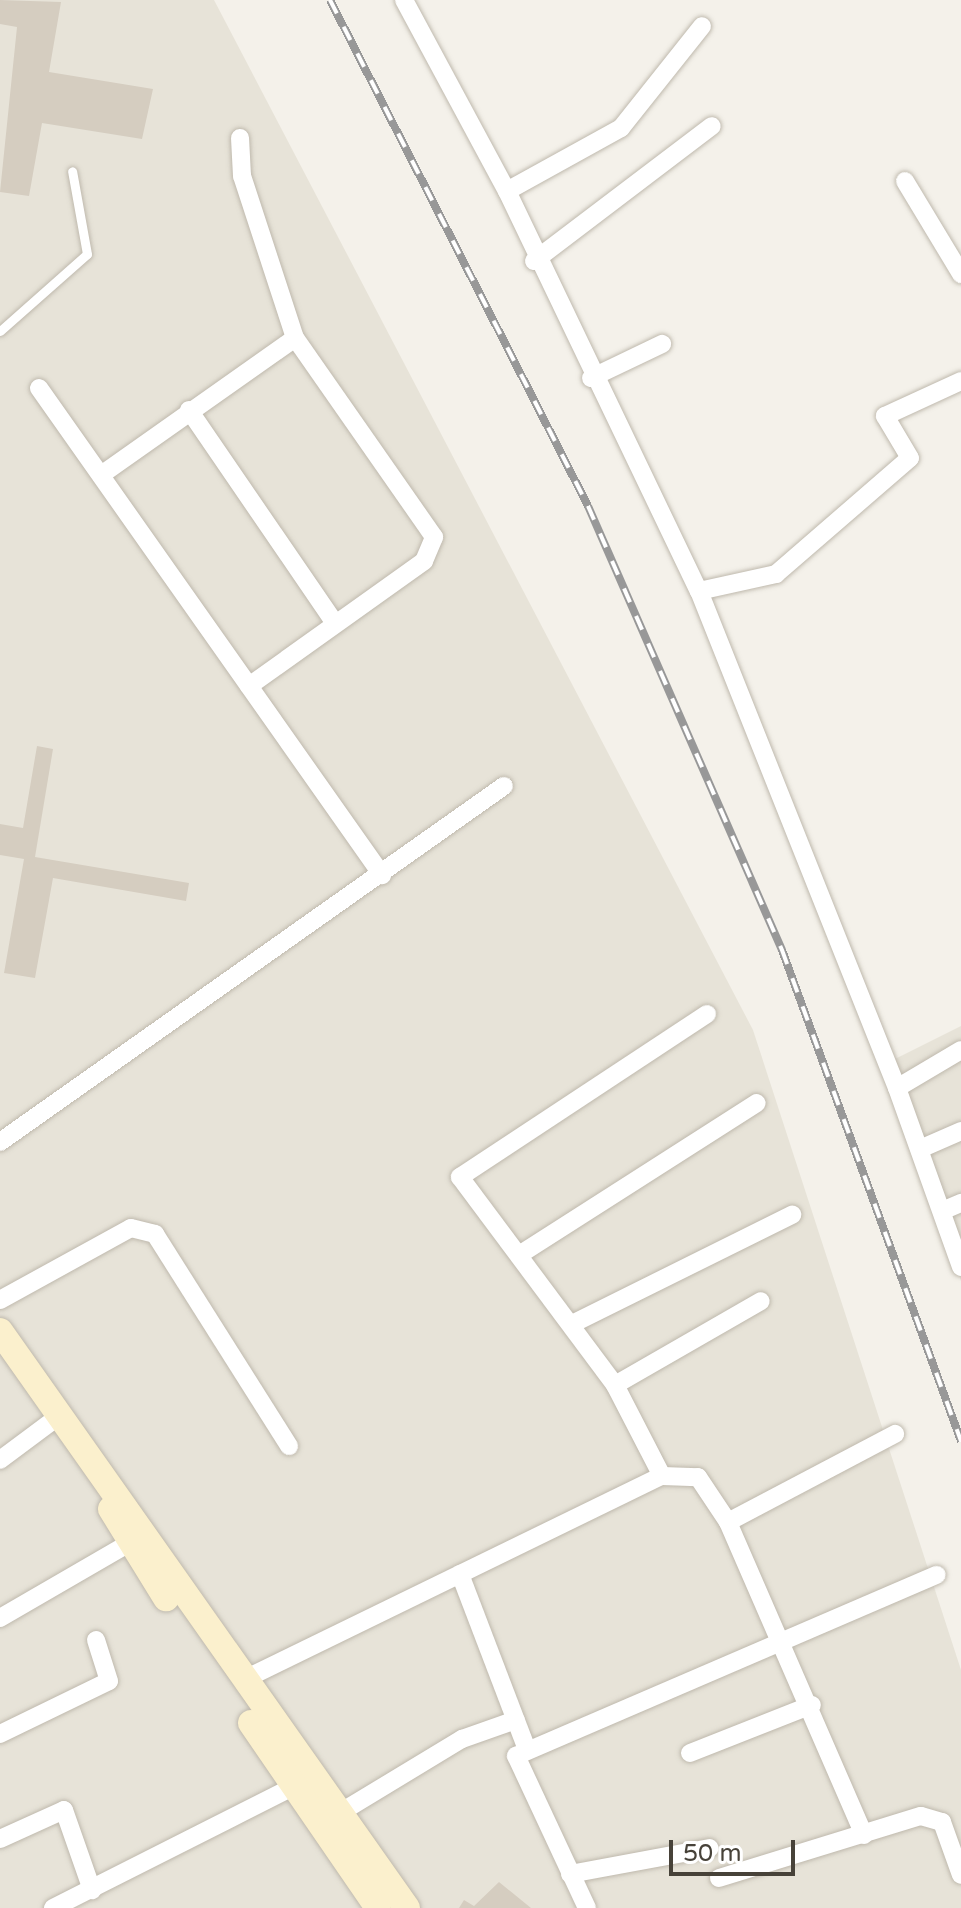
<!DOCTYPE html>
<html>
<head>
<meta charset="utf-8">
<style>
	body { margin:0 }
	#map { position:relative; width:961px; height:1908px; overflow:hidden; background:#f4f1ea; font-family:"Varela Round",sans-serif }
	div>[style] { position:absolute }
	.residential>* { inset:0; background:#e7e3d8 }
	.building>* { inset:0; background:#d5cdc0 }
	.roads { filter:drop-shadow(0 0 2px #bfb9ad) drop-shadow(0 0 2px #bfb9ad) }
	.service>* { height:9px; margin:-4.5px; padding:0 4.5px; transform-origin:4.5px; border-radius:4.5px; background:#fff }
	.minor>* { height:18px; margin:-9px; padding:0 9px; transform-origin:9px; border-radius:9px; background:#fff }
	.secondary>* { height:26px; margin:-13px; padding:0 13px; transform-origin:13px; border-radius:13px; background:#fbf0cd }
	.rail>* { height:8px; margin-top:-4px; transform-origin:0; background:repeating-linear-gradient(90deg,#fff 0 15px,#989898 0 30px); box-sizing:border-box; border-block:2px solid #989898 }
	span { translate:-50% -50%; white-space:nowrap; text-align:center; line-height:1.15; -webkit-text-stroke:6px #fff; paint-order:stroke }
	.scale { position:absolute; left:669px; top:1840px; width:126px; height:36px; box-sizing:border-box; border:4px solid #474239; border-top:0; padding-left:10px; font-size:24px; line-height:28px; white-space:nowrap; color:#474239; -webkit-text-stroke:6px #fff; paint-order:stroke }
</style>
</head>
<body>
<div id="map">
	<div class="residential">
		<i style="clip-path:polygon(0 0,214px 0,753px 1030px,961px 1670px,961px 1908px,0 1908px)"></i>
		<i style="clip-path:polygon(961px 1026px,961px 1281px,883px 1065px)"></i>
	</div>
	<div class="building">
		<i style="clip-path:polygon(0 0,61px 2px,49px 72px,153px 89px,142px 139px,42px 123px,29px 196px,0 192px,17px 27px,0 24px)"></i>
		<i style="clip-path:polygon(37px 746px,53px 749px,35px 857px,189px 883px,186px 901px,53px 878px,35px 978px,4px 973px,24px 859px,0 855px,0 824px,23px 828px)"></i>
		<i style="clip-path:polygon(499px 1882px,531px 1908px,459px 1908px,464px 1900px,474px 1906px)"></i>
	</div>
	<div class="roads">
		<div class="service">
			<i style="left:0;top:331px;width:116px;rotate:-41.5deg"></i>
			<i style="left:87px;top:254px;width:84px;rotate:-100.2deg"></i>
		</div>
		<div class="minor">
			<i style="left:404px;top:0;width:217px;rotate:61.7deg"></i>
			<i style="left:507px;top:191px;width:444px;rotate:64.4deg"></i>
			<i style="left:699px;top:591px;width:535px;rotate:68.28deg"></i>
			<i style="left:897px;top:1088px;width:74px;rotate:-30.7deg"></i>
			<i style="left:905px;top:181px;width:109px;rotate:58.9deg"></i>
			<i style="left:507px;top:191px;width:130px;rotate:-28.9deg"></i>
			<i style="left:621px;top:128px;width:130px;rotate:-51.5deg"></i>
			<i style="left:534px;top:261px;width:223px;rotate:-37.2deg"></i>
			<i style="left:591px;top:378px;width:79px;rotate:-25.6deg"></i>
			<i style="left:39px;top:388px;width:596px;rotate:54.84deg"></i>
			<i style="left:189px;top:410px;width:257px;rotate:55.6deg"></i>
			<i style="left:101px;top:475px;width:237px;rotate:-35.2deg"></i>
			<i style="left:295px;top:338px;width:170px;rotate:-108.1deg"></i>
			<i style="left:242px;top:176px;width:38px;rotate:-93deg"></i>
			<i style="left:699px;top:591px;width:79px;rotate:-12.4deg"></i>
			<i style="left:776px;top:574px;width:177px;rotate:-40.9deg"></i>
			<i style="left:910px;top:458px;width:49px;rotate:-120.8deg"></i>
			<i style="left:885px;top:416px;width:84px;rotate:-24.7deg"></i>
			<i style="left:249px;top:686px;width:215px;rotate:-35.5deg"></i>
			<i style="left:424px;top:561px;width:26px;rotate:-67deg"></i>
			<i style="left:434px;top:537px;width:243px;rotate:-124.9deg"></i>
			<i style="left:707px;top:1014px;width:296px;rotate:146.6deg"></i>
			<i style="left:460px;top:1177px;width:259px;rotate:53.3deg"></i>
			<i style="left:615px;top:1385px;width:102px;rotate:62.7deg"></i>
			<i style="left:662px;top:1476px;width:36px;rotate:2deg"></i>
			<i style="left:698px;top:1477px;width:54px;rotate:56.3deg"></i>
			<i style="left:897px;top:1088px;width:190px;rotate:70.3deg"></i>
			<i style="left:0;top:1142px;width:617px;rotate:-35.24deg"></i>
			<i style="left:920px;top:1149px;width:45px;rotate:-23.7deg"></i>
			<i style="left:942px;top:1211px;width:21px;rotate:-23deg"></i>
			<i style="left:519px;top:1255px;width:282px;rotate:-32.6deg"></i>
			<i style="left:0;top:1300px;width:149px;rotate:-28.8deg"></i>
			<i style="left:131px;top:1228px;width:25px;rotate:14deg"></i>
			<i style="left:155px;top:1234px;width:251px;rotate:57.7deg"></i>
			<i style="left:572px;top:1324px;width:246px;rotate:-26.4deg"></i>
			<i style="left:615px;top:1385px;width:168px;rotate:-29.9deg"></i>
			<i style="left:0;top:1460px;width:74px;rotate:-36.7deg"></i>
			<i style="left:460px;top:1574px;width:185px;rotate:69.1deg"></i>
			<i style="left:0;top:1618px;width:162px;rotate:-30.1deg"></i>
			<i style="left:243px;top:1680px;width:466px;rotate:-26deg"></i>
			<i style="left:0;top:1734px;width:121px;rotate:-25.9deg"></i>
			<i style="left:109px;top:1681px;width:43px;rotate:-107.6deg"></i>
			<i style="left:690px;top:1753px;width:131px;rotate:-21.5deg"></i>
			<i style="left:338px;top:1814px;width:145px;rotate:-31.2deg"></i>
			<i style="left:462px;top:1739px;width:57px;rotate:-19.4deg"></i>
			<i style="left:864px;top:1835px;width:341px;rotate:-113.5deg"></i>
			<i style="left:728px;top:1522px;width:189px;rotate:-27.8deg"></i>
			<i style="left:0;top:1839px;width:70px;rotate:-24.4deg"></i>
			<i style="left:64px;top:1810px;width:85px;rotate:70.7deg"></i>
			<i style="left:570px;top:1874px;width:142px;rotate:-10.5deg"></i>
			<i style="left:719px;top:1878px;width:211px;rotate:-17.1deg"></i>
			<i style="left:921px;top:1816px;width:22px;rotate:16deg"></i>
			<i style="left:942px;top:1822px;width:56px;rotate:70.3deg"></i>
			<i style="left:53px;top:1908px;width:279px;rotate:-26.8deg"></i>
			<i style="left:587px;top:1908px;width:168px;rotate:-115deg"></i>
			<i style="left:516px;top:1756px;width:458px;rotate:-23.3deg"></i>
		</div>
		<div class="secondary">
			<i style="left:0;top:1331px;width:706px;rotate:54.8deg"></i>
			<i style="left:111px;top:1509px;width:105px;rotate:58.3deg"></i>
			<i style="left:251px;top:1723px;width:224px;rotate:55.5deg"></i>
		</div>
	</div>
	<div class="rail">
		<i style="left:330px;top:0;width:568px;rotate:62.98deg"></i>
		<i style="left:588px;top:506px;width:485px;rotate:66.4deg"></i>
		<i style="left:782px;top:950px;width:523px;rotate:69.97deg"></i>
	</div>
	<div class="scale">50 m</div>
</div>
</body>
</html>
